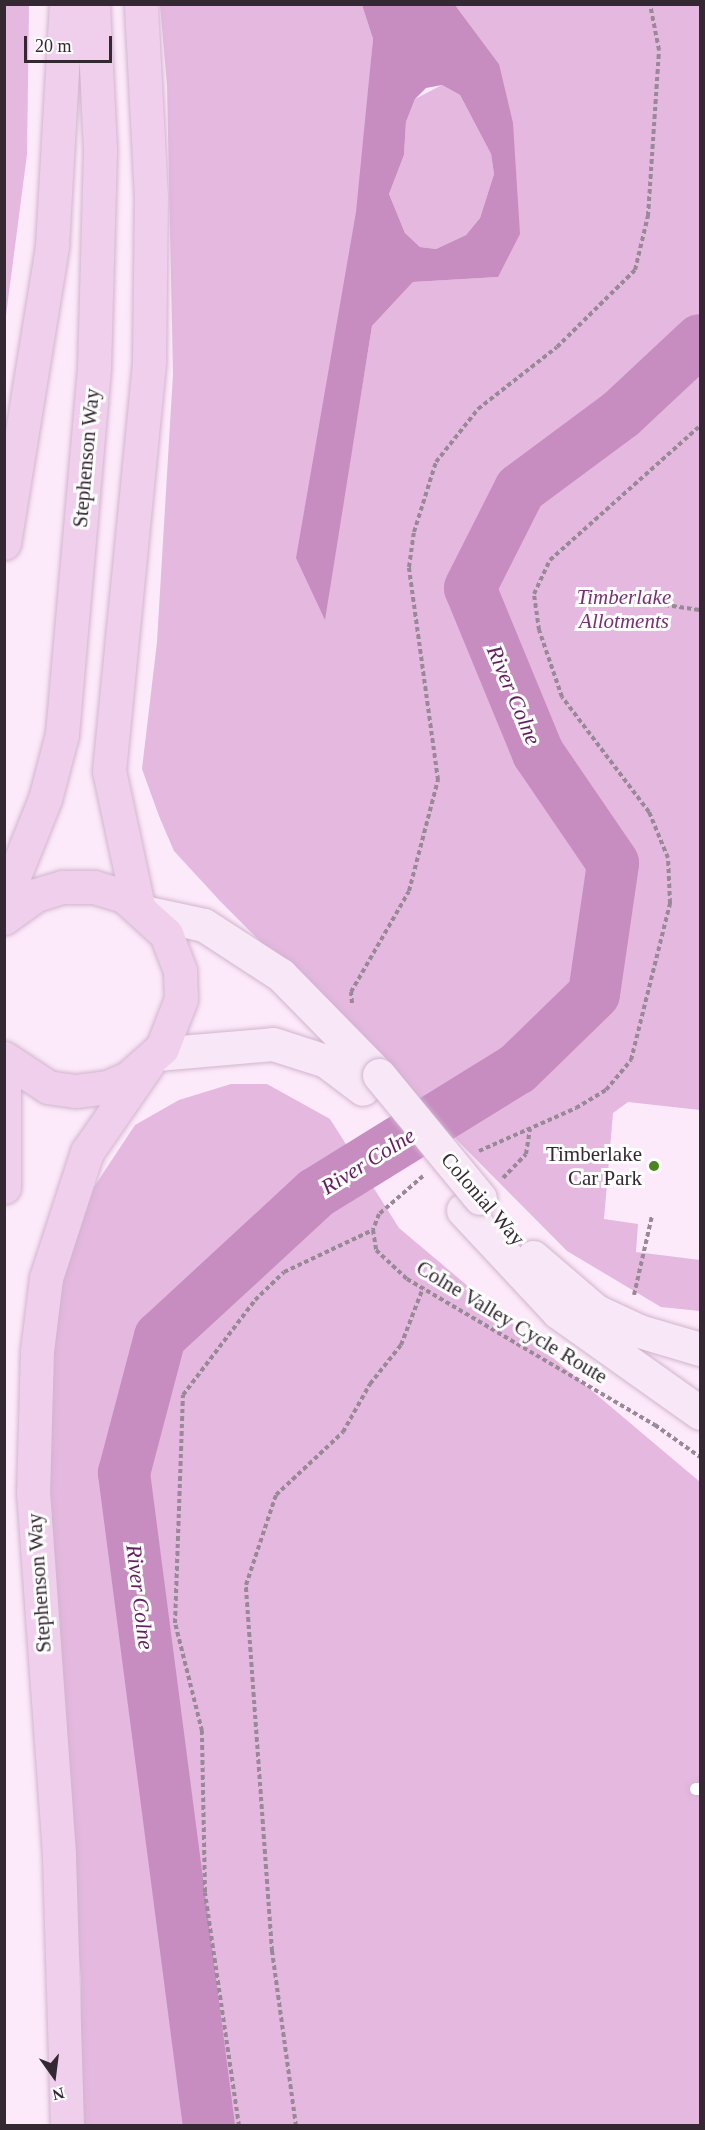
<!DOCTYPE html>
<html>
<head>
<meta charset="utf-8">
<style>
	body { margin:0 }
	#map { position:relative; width:705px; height:2130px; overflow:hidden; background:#fce9f9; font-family:"Times New Roman",serif }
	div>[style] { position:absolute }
	.green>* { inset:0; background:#e4b8df }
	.water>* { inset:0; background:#c78dc1 }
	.river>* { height:52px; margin:-26px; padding:0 26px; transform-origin:26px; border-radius:26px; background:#c78dc1 }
	.path>* { height:4px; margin-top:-2px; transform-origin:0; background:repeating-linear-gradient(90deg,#988996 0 4.5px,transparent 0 7.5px) }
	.roads { filter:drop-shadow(0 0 2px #d1b4ce) drop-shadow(0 0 2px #d1b4ce) }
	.lane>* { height:12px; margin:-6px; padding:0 6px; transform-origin:6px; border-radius:6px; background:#fff }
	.secondary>* { height:33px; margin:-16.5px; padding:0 16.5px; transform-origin:16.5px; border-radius:16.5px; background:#f8e7f6 }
	.primary>* { height:33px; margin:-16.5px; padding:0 16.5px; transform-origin:16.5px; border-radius:16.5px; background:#f0cfed }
	.bridges { filter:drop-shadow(0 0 2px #d1b4ce) drop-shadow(0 0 2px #d1b4ce) }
	.secondary-bridge>* { height:33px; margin:-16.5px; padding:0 16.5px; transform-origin:16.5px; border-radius:16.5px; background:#f8e7f6 }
	.dots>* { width:16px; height:16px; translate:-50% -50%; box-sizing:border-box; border:3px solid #fdfdfd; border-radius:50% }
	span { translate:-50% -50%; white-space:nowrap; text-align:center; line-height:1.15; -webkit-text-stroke:6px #fdfdfd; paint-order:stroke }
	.street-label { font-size:21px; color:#342832 }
	.park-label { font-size:21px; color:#773172; font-style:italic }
	.poi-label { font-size:21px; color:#342832 }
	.right { translate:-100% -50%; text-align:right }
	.water-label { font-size:22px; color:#621e5f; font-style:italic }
	.frame { position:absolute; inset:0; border:6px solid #342832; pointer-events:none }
	.north { position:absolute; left:24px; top:2046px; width:60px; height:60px; -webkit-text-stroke:4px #fdfdfd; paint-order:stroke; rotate:166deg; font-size:16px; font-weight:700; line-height:24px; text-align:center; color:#342832 }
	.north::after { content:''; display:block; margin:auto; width:21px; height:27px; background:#342832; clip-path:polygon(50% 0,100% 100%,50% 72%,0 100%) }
	.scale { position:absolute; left:24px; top:36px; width:88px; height:27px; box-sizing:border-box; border:3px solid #342832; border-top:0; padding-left:8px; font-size:18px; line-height:21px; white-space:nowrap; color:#342832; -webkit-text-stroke:4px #fdfdfd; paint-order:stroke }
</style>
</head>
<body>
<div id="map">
	<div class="green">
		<i style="clip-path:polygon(5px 4px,29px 5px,27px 154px,5px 323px)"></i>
		<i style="clip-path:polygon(160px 5px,362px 5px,373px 39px,324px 619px,372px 326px,413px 282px,498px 277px,499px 64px,455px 5px,700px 5px,700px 1110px,628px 1102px,613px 1113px,604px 1219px,638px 1224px,636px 1252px,700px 1260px,700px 1311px,661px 1307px,567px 1251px,221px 902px,174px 851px,159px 816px,142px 769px,157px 642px,173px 374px,167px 86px)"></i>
		<i style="clip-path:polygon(442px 85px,460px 95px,491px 154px,494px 174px,480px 218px,466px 235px,436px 249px,420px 247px,405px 233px,389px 194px,404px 155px,406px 122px,415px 99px)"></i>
		<i style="clip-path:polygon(231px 1084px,267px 1084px,330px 1119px,399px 1228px,700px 1482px,700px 2125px,81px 2126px,81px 1980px,44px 1495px,45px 1393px,65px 1266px,94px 1187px,135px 1125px,179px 1100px)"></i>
	</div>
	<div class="water">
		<i style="clip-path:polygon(evenodd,362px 5px,455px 5px,499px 64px,513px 123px,520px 234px,498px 277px,413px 282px,372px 326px,325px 620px,296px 558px,356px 212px,373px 39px,362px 5px,442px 85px,460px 95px,491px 154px,494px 174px,480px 218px,466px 235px,436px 249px,420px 247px,405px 233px,389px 194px,404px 155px,406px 122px,415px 99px,426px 88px,442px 85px)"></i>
	</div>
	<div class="river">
		<i style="left:209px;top:2126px;width:659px;rotate:-97.42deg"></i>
		<i style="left:124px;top:1473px;width:141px;rotate:-75.2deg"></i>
		<i style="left:160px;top:1337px;width:212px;rotate:-42.7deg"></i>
		<i style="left:316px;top:1193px;width:236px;rotate:-31.7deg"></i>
		<i style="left:517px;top:1069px;width:107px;rotate:-44.2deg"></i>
		<i style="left:594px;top:994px;width:132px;rotate:-81.7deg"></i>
		<i style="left:613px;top:863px;width:133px;rotate:-124.3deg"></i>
		<i style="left:538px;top:753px;width:178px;rotate:-112.4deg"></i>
		<i style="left:470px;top:588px;width:111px;rotate:-63.2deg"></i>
		<i style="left:520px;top:489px;width:126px;rotate:-36.6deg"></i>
		<i style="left:621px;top:414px;width:108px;rotate:-43.1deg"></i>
	</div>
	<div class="path">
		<i style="left:583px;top:593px;width:118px;rotate:8.3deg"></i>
		<i style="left:352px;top:1003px;width:11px;rotate:-95deg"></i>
		<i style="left:351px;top:992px;width:116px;rotate:-60.1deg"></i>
		<i style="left:409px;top:891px;width:115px;rotate:-75.4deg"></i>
		<i style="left:438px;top:780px;width:215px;rotate:-97.8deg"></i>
		<i style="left:409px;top:567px;width:35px;rotate:-82deg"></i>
		<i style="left:414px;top:532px;width:73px;rotate:-72.6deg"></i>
		<i style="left:436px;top:462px;width:68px;rotate:-51.6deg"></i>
		<i style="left:478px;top:409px;width:100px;rotate:-38.1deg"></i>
		<i style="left:557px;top:347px;width:110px;rotate:-44.6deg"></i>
		<i style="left:635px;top:270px;width:56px;rotate:-76.5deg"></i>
		<i style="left:648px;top:216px;width:166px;rotate:-86.2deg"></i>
		<i style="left:659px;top:50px;width:47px;rotate:-101.1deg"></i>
		<i style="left:479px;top:1151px;width:106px;rotate:-23.9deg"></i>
		<i style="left:576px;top:1108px;width:35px;rotate:-31deg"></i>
		<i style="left:606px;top:1090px;width:39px;rotate:-50deg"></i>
		<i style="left:631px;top:1060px;width:162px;rotate:-76deg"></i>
		<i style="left:670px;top:903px;width:45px;rotate:-92.5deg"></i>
		<i style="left:668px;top:858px;width:50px;rotate:-112.4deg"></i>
		<i style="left:649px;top:812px;width:144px;rotate:-127.1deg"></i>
		<i style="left:562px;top:697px;width:71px;rotate:-108.9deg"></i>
		<i style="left:539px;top:630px;width:36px;rotate:-98deg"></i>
		<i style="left:534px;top:594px;width:38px;rotate:-65deg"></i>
		<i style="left:550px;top:560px;width:201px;rotate:-41.8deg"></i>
		<i style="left:423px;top:1176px;width:58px;rotate:139.2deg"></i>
		<i style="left:379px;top:1214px;width:17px;rotate:111deg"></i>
		<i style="left:373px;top:1230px;width:20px;rotate:81deg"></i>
		<i style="left:376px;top:1250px;width:42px;rotate:43.1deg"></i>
		<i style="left:407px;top:1279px;width:288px;rotate:30.5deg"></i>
		<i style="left:655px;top:1425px;width:55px;rotate:35.4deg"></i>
		<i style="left:503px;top:1178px;width:33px;rotate:-46deg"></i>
		<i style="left:526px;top:1154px;width:25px;rotate:-81deg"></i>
		<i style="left:634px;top:1295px;width:81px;rotate:-77.2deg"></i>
		<i style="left:239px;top:2126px;width:236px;rotate:-98.3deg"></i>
		<i style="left:205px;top:1892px;width:161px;rotate:-91.1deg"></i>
		<i style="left:202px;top:1731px;width:111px;rotate:-104deg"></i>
		<i style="left:175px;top:1623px;width:228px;rotate:-88deg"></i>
		<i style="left:183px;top:1395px;width:119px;rotate:-52.8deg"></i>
		<i style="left:255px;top:1300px;width:40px;rotate:-44deg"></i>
		<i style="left:284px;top:1272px;width:98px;rotate:-25.3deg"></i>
		<i style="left:296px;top:2126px;width:177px;rotate:-97.8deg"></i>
		<i style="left:272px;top:1951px;width:367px;rotate:-94.1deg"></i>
		<i style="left:246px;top:1585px;width:95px;rotate:-71.6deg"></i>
		<i style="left:276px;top:1495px;width:92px;rotate:-43.2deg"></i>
		<i style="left:343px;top:1432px;width:55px;rotate:-60.6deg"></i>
		<i style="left:370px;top:1384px;width:50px;rotate:-51.5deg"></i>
		<i style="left:401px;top:1345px;width:61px;rotate:-68.9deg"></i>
	</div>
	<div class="roads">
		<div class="lane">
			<i style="left:696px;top:1789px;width:4px"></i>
		</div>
		<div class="secondary">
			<i style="left:149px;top:913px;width:56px;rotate:12.3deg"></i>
			<i style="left:204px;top:925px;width:92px;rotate:33deg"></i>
			<i style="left:281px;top:975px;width:140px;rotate:45.6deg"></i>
			<i style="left:157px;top:1054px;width:116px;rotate:-4.9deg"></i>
			<i style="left:273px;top:1044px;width:56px;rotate:17.8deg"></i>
			<i style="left:326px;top:1061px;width:46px;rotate:37.1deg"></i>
			<i style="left:463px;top:1210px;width:139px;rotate:47deg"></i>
			<i style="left:558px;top:1312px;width:174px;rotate:35.4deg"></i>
			<i style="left:533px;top:1257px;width:83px;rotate:40.6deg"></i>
			<i style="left:596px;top:1311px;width:47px;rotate:24.9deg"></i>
			<i style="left:639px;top:1331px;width:64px;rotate:16.4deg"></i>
		</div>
		<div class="primary">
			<i style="left:4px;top:543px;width:302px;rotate:-80.8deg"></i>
			<i style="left:52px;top:245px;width:241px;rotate:-86.7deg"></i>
			<i style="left:4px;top:901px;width:110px;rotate:-68.1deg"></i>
			<i style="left:45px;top:799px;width:67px;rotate:-75.3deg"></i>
			<i style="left:62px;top:734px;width:368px;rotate:-85deg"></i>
			<i style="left:94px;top:367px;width:218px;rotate:-88.4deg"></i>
			<i style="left:100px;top:149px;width:145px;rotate:-92.8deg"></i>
			<i style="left:138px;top:906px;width:138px;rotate:-102.1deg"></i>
			<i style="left:109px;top:771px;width:412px;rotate:-84.4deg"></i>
			<i style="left:149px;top:361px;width:164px;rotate:-89.3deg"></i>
			<i style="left:151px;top:197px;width:193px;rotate:-93deg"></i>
			<i style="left:4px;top:918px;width:39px;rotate:-36deg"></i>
			<i style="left:36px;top:895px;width:28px;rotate:-17deg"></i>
			<i style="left:63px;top:887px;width:31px"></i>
			<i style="left:94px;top:887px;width:31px;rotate:17deg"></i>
			<i style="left:124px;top:896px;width:57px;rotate:42.1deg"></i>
			<i style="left:166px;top:934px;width:40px;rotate:69deg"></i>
			<i style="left:180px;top:971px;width:28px;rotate:88deg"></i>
			<i style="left:181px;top:999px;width:53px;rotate:111.2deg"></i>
			<i style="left:162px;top:1048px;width:45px;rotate:138.6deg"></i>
			<i style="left:128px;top:1078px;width:22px;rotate:156deg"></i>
			<i style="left:108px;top:1087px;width:33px;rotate:173deg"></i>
			<i style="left:75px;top:1091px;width:27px;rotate:-172deg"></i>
			<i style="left:48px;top:1087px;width:53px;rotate:-146.6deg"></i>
			<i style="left:4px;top:1076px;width:111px;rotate:90deg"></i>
			<i style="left:67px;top:2126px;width:272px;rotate:-91.7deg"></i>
			<i style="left:59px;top:1854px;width:362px;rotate:-94.1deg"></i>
			<i style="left:33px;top:1493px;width:142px;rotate:-88.4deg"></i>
			<i style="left:37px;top:1351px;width:74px;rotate:-83deg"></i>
			<i style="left:46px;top:1278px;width:133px;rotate:-72deg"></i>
			<i style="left:87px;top:1152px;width:106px;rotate:-55.4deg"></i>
		</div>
	</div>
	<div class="bridges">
		<div class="secondary-bridge">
			<i style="left:379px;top:1075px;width:159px;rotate:50.6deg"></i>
		</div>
	</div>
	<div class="dots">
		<i style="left:654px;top:1166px;background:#4c841e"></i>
	</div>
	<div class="street-label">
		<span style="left:86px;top:458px;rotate:-85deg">Stephenson Way</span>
		<span style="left:483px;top:1199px;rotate:49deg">Colonial Way</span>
		<span style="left:512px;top:1322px;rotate:31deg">Colne Valley Cycle Route</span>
		<span style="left:39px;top:1583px;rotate:-94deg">Stephenson Way</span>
	</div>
	<div class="park-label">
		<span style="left:624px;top:609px">Timberlake<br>Allotments</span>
	</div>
	<div class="poi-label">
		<span class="right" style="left:642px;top:1166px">Timberlake<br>Car Park</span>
	</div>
	<div class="water-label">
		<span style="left:514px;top:695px;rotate:67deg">River Colne</span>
		<span style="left:368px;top:1161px;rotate:-32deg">River Colne</span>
		<span style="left:140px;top:1597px;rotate:83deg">River Colne</span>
	</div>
	<div class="frame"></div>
	<div class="north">N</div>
	<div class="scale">20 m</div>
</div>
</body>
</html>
